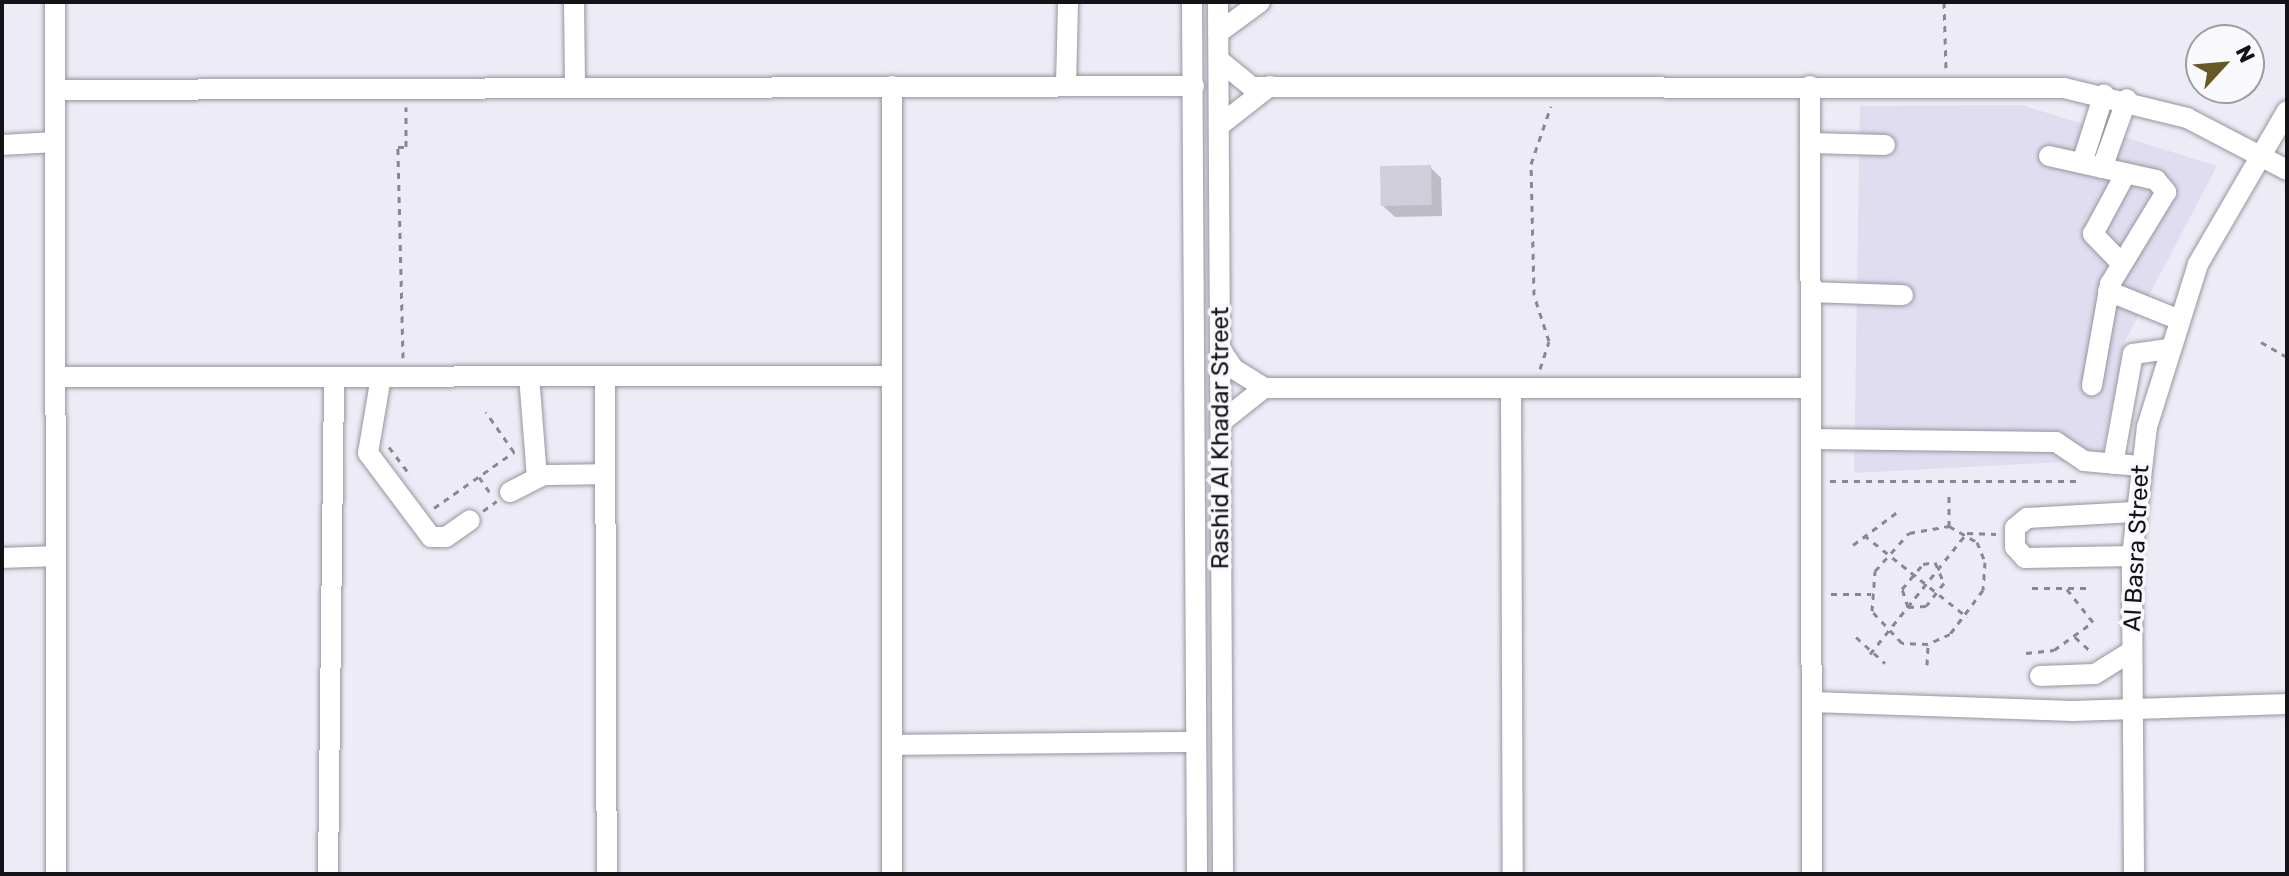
<!DOCTYPE html>
<html>
<head>
<meta charset="utf-8">
<style>
	body { margin:0 }
	#map { position:relative; width:2289px; height:876px; overflow:hidden; background:#ecebf6; font-family:Rubik,sans-serif }
	div>[style] { position:absolute }
	.built>* { inset:0; background:#dfddef }
	.shadow>* { inset:0; background:#0003 }
	.building>* { inset:0; background:#cfced9; transform-origin:0 0 }
	.path>* { height:3px; margin-top:-1.5px; transform-origin:0; background:repeating-linear-gradient(90deg,#888890 0 6px,transparent 0 12px) }
	.roads { filter:drop-shadow(0 0 2px #9695a0) drop-shadow(0 0 2px #9695a0) }
	.minor>* { height:20px; margin:-10px; padding:0 10px; transform-origin:10px; border-radius:10px; background:#fff }
	span { translate:-50% -50%; white-space:nowrap; text-align:center; line-height:1.15; -webkit-text-stroke:7px #f9f9fd; paint-order:stroke }
	.street-label { font-size:24px; color:#131317 }
	.frame { position:absolute; inset:0; border:4px solid #131317; pointer-events:none }
	.north { position:absolute; left:2185px; top:24px; width:80px; height:80px; box-sizing:border-box; background:#f9f9fd; border:2px solid #9d9da1; border-radius:50%; rotate:64deg; font-size:22px; font-weight:700; line-height:32px; text-align:center; color:#131317 }
	.north::after { content:''; display:block; margin:auto; width:28px; height:36px; background:#665926; clip-path:polygon(50% 0,100% 100%,50% 72%,0 100%) }
</style>
</head>
<body>
<div id="map">
	<div class="built">
		<i style="clip-path:polygon(2022px 105px,2217px 166px,2125px 341px,2101px 460px,1854px 473px,1860px 106px)"></i>
	</div>
	<div class="shadow">
		<i style="clip-path:polygon(1430px 167px,1441px 178px,1442px 216px,1395px 217px,1383px 206px)"></i>
	</div>
	<div class="building">
		<i style="left:1431px;top:165px;width:40px;height:51px;rotate:89deg"></i>
	</div>
	<div class="path">
		<i style="left:1944px;top:2px;width:68px;rotate:88.3deg"></i>
		<i style="left:2261px;top:342px;width:30px;rotate:30deg"></i>
		<i style="left:403px;top:358px;width:211px;rotate:-91.4deg"></i>
		<i style="left:398px;top:147px;width:8px"></i>
		<i style="left:406px;top:147px;width:40px;rotate:-90deg"></i>
		<i style="left:1540px;top:369px;width:29px;rotate:-72deg"></i>
		<i style="left:1549px;top:341px;width:48px;rotate:-108.1deg"></i>
		<i style="left:1534px;top:295px;width:131px;rotate:-91.3deg"></i>
		<i style="left:1531px;top:164px;width:61px;rotate:-71deg"></i>
		<i style="left:389px;top:447px;width:36px;rotate:53deg"></i>
		<i style="left:479px;top:477px;width:21px;rotate:55deg"></i>
		<i style="left:1830px;top:481px;width:252px"></i>
		<i style="left:434px;top:508px;width:98px;rotate:-35deg"></i>
		<i style="left:514px;top:452px;width:49px;rotate:-125deg"></i>
		<i style="left:483px;top:511px;width:17px;rotate:-36deg"></i>
		<i style="left:1949px;top:526px;width:32px;rotate:30deg"></i>
		<i style="left:1977px;top:542px;width:22px;rotate:68deg"></i>
		<i style="left:1985px;top:562px;width:28px;rotate:94deg"></i>
		<i style="left:1983px;top:590px;width:55px;rotate:126.9deg"></i>
		<i style="left:1950px;top:634px;width:24px;rotate:156deg"></i>
		<i style="left:1928px;top:644px;width:26px;rotate:-178deg"></i>
		<i style="left:1902px;top:643px;width:44px;rotate:-133.2deg"></i>
		<i style="left:1872px;top:611px;width:40px;rotate:-85.7deg"></i>
		<i style="left:1875px;top:571px;width:51px;rotate:-48.2deg"></i>
		<i style="left:1909px;top:533px;width:41px;rotate:-9.9deg"></i>
		<i style="left:1949px;top:526px;width:32px;rotate:-90deg"></i>
		<i style="left:1864px;top:535px;width:132px;rotate:38.5deg"></i>
		<i style="left:1853px;top:545px;width:59px;rotate:-36.7deg"></i>
		<i style="left:1935px;top:562px;width:23px;rotate:67deg"></i>
		<i style="left:1944px;top:583px;width:29px;rotate:128deg"></i>
		<i style="left:1926px;top:606px;width:18px;rotate:177deg"></i>
		<i style="left:1908px;top:607px;width:19px;rotate:-108deg"></i>
		<i style="left:1902px;top:589px;width:33px;rotate:-50deg"></i>
		<i style="left:1923px;top:564px;width:12px;rotate:-9deg"></i>
		<i style="left:2032px;top:588px;width:60px"></i>
		<i style="left:1831px;top:594px;width:40px"></i>
		<i style="left:1856px;top:637px;width:39px;rotate:42deg"></i>
		<i style="left:2075px;top:637px;width:24px;rotate:42deg"></i>
		<i style="left:2026px;top:653px;width:28px;rotate:-6deg"></i>
		<i style="left:2054px;top:650px;width:48px;rotate:-35.7deg"></i>
		<i style="left:2093px;top:622px;width:43px;rotate:-128.5deg"></i>
		<i style="left:1870px;top:654px;width:155px;rotate:-51.3deg"></i>
		<i style="left:1967px;top:533px;width:29px;rotate:2deg"></i>
		<i style="left:1927px;top:665px;width:21px;rotate:-87deg"></i>
	</div>
	<div class="roads">
		<div class="minor">
			<i style="left:55px;top:2px;width:872px;rotate:89.93deg"></i>
			<i style="left:574px;top:2px;width:84px;rotate:89.3deg"></i>
			<i style="left:1192px;top:2px;width:872px;rotate:89.67deg"></i>
			<i style="left:1218px;top:2px;width:872px;rotate:89.67deg"></i>
			<i style="left:1218px;top:33px;width:52px;rotate:-36.4deg"></i>
			<i style="left:1219px;top:60px;width:43px;rotate:39.3deg"></i>
			<i style="left:1252px;top:87px;width:812px;rotate:0.07deg"></i>
			<i style="left:2064px;top:88px;width:127px;rotate:13.7deg"></i>
			<i style="left:2187px;top:118px;width:113px;rotate:27.5deg"></i>
			<i style="left:1066px;top:86px;width:84px;rotate:-88.6deg"></i>
			<i style="left:1810px;top:86px;width:788px;rotate:89.85deg"></i>
			<i style="left:56px;top:90px;width:1138px;rotate:-0.2deg"></i>
			<i style="left:1219px;top:126px;width:65px;rotate:-38.1deg"></i>
			<i style="left:1810px;top:143px;width:75px;rotate:1.5deg"></i>
			<i style="left:2px;top:145px;width:53px;rotate:-3.2deg"></i>
			<i style="left:2049px;top:156px;width:110px;rotate:12.6deg"></i>
			<i style="left:2156px;top:180px;width:16px;rotate:50deg"></i>
			<i style="left:2166px;top:192px;width:108px;rotate:121.3deg"></i>
			<i style="left:2110px;top:284px;width:103px;rotate:100.1deg"></i>
			<i style="left:2082px;top:163px;width:72px;rotate:-72.3deg"></i>
			<i style="left:2102px;top:168px;width:73px;rotate:-70.1deg"></i>
			<i style="left:2122px;top:264px;width:42px;rotate:-134deg"></i>
			<i style="left:2093px;top:234px;width:69px;rotate:-61.6deg"></i>
			<i style="left:2108px;top:291px;width:74px;rotate:22.1deg"></i>
			<i style="left:1811px;top:292px;width:92px;rotate:1.9deg"></i>
			<i style="left:1221px;top:350px;width:23px;rotate:56deg"></i>
			<i style="left:1234px;top:369px;width:36px;rotate:32deg"></i>
			<i style="left:1264px;top:388px;width:547px"></i>
			<i style="left:529px;top:376px;width:101px;rotate:85.5deg"></i>
			<i style="left:605px;top:376px;width:498px;rotate:89.8deg"></i>
			<i style="left:55px;top:377px;width:837px;rotate:-0.07deg"></i>
			<i style="left:381px;top:377px;width:77px;rotate:99.7deg"></i>
			<i style="left:368px;top:453px;width:105px;rotate:53.1deg"></i>
			<i style="left:431px;top:537px;width:15px"></i>
			<i style="left:446px;top:537px;width:29px;rotate:-35deg"></i>
			<i style="left:1511px;top:388px;width:486px;rotate:89.8deg"></i>
			<i style="left:1220px;top:423px;width:56px;rotate:-38.5deg"></i>
			<i style="left:1811px;top:439px;width:245px;rotate:0.7deg"></i>
			<i style="left:2056px;top:442px;width:34px;rotate:34deg"></i>
			<i style="left:2084px;top:461px;width:56px;rotate:5.1deg"></i>
			<i style="left:2113px;top:464px;width:112px;rotate:-79.7deg"></i>
			<i style="left:2133px;top:354px;width:34px;rotate:-8deg"></i>
			<i style="left:510px;top:492px;width:38px;rotate:-27deg"></i>
			<i style="left:544px;top:475px;width:61px;rotate:-0.9deg"></i>
			<i style="left:2132px;top:556px;width:107px;rotate:178.9deg"></i>
			<i style="left:2025px;top:558px;width:15px;rotate:-132deg"></i>
			<i style="left:2015px;top:547px;width:19px;rotate:-90deg"></i>
			<i style="left:2015px;top:528px;width:16px;rotate:-40deg"></i>
			<i style="left:2027px;top:518px;width:107px;rotate:-3.2deg"></i>
			<i style="left:2px;top:558px;width:54px;rotate:-2.1deg"></i>
			<i style="left:2040px;top:676px;width:55px;rotate:-2.1deg"></i>
			<i style="left:2095px;top:674px;width:44px;rotate:-31.9deg"></i>
			<i style="left:1812px;top:702px;width:261px;rotate:2deg"></i>
			<i style="left:2073px;top:711px;width:214px;rotate:-1.9deg"></i>
			<i style="left:892px;top:745px;width:304px;rotate:-0.6deg"></i>
			<i style="left:328px;top:874px;width:497px;rotate:-89.3deg"></i>
			<i style="left:892px;top:874px;width:788px;rotate:-90deg"></i>
			<i style="left:2134px;top:874px;width:318px;rotate:-90.4deg"></i>
			<i style="left:2132px;top:556px;width:130px;rotate:-83.4deg"></i>
			<i style="left:2147px;top:427px;width:171px;rotate:-72.6deg"></i>
			<i style="left:2198px;top:264px;width:177px;rotate:-59.8deg"></i>
		</div>
	</div>
	<div class="street-label">
		<span style="left:1221px;top:438px;rotate:-90deg">Rashid Al Khadar Street</span>
		<span style="left:2137px;top:548px;rotate:-87deg">Al Basra Street</span>
	</div>
	<div class="frame"></div>
	<div class="north">N</div>
</div>
</body>
</html>
